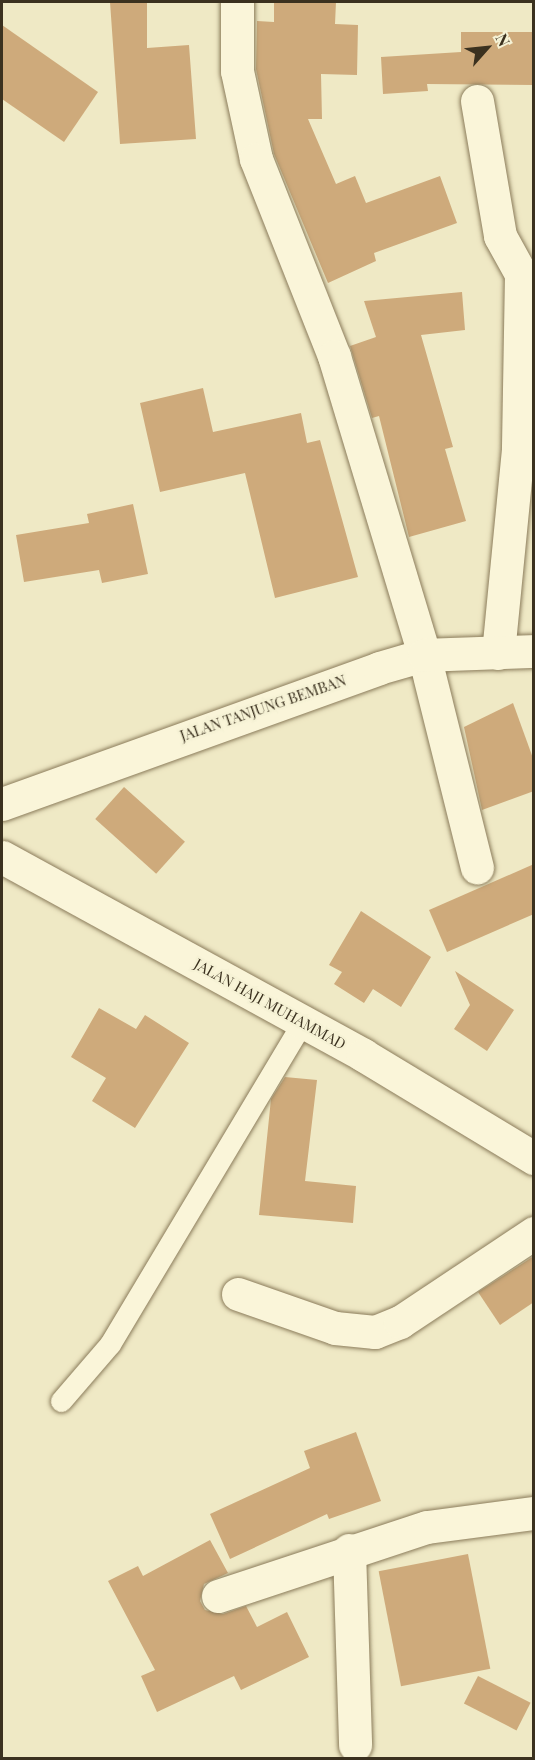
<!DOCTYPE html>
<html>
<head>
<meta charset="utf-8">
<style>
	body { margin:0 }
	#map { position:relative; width:535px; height:1760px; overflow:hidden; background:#efe9c5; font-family:"Playfair Display",serif }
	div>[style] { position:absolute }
	.building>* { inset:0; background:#ceaa7b; transform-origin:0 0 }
	.roads { filter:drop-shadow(0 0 2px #8b7c5b) drop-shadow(0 0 2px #8b7c5b) }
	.service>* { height:21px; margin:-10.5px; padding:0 10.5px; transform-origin:10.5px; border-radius:10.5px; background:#faf5d9 }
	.minor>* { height:33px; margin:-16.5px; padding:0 16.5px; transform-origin:16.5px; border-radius:16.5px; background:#faf5d9 }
	.tertiary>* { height:33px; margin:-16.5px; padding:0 16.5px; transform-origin:16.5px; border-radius:16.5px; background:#faf5d9 }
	span { translate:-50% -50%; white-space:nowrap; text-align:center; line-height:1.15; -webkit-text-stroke:4.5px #f6f2d5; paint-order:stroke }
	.street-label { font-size:15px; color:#3b311f }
	.frame { position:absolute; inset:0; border:3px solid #3b311f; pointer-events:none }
	.north { position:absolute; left:457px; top:18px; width:60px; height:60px; -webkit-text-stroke:4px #f6f2d5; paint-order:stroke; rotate:63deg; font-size:16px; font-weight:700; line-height:24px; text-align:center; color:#3b311f }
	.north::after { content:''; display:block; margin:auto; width:21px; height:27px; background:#3b311f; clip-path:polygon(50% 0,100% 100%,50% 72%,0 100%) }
</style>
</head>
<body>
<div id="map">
	<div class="building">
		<i style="clip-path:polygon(110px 2px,147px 2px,147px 48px,189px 45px,196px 139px,120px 144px)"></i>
		<i style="clip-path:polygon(274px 2px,336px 2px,335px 24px,358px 25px,357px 75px,321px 74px,322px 119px,308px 119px,336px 184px,355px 176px,366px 203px,440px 176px,457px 223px,374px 253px,376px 261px,328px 283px,274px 154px,256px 69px,257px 21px,274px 22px)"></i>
		<i style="clip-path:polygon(2px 25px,98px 92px,64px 142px,2px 99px)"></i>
		<i style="clip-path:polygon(461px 32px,534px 32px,534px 85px,427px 84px,428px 91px,383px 94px,381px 57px,461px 52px)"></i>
		<i style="clip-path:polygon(462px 292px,465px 330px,421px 335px,453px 447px,445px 449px,466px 521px,409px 537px,379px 416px,372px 418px,350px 346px,376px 337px,364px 301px)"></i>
		<i style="clip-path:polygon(203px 388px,213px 432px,301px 413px,307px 443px,320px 440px,358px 577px,275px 598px,245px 473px,160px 492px,140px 403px)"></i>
		<i style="clip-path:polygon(133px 504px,148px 574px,102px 583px,99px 570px,24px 582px,16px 535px,89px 523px,87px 514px)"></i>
		<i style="clip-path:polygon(513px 703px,534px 761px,534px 791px,482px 810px,464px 727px)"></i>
		<i style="left:124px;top:787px;width:82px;height:43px;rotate:42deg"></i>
		<i style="clip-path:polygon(534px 864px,534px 914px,447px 952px,429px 910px)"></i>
		<i style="clip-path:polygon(361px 911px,431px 957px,401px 1007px,373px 989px,364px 1003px,334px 984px,342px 972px,329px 965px)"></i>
		<i style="clip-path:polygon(455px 971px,514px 1010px,487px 1051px,454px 1029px,470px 1005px)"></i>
		<i style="clip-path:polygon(99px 1008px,136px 1029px,145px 1015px,189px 1043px,135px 1128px,92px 1101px,106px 1078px,71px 1057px)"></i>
		<i style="clip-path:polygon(285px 1077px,317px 1080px,305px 1181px,356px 1186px,353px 1223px,259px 1215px,271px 1099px)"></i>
		<i style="clip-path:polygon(534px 1256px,534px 1302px,500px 1325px,478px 1292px)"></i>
		<i style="clip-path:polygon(356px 1432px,381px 1501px,329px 1519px,327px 1514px,230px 1559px,210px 1514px,310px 1468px,304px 1451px)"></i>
		<i style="clip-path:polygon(210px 1540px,228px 1573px,204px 1584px,200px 1601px,205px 1610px,223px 1614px,246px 1606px,257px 1627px,287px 1612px,309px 1657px,241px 1690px,234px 1676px,157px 1712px,141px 1676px,155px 1670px,108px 1581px,138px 1566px,143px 1576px)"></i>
		<i style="left:468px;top:1554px;width:117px;height:91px;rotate:79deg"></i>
		<i style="left:478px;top:1676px;width:59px;height:31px;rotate:27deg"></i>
	</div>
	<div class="roads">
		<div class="service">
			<i style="left:61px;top:1401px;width:75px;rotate:-49.3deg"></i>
			<i style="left:110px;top:1344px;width:375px;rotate:-59.1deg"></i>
		</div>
		<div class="minor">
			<i style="left:237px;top:2px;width:69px;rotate:90deg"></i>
			<i style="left:237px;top:71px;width:90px;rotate:77.8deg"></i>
			<i style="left:256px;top:159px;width:212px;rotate:68.4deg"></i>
			<i style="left:334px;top:356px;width:312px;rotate:73.2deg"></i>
			<i style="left:424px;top:655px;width:219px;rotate:76deg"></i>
			<i style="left:477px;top:101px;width:137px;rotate:80.3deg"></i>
			<i style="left:500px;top:236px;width:43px;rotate:61.1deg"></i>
			<i style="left:521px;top:274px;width:175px;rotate:91deg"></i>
			<i style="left:518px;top:449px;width:205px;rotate:95.6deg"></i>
			<i style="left:2px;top:804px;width:401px;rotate:-19.8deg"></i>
			<i style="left:379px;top:668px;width:47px;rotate:-16.1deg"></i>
			<i style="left:424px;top:655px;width:110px;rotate:-2.1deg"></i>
			<i style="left:238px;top:1294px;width:103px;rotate:19.3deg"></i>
			<i style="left:335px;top:1328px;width:40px;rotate:5.7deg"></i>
			<i style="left:375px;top:1332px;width:27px;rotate:-22deg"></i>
			<i style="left:400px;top:1322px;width:161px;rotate:-33.6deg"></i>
			<i style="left:349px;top:1550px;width:195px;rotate:88.2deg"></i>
			<i style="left:218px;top:1596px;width:220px;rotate:-18.3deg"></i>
			<i style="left:427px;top:1527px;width:108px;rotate:-7.5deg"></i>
		</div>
		<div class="tertiary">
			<i style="left:2px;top:857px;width:412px;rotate:28.7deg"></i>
			<i style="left:363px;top:1055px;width:200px;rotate:31.1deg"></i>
		</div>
	</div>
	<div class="street-label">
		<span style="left:263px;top:708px;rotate:-19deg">JALAN TANJUNG BEMBAN</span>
		<span style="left:270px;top:1004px;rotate:29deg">JALAN HAJI MUHAMMAD</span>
	</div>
	<div class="frame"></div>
	<div class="north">N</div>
</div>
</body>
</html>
